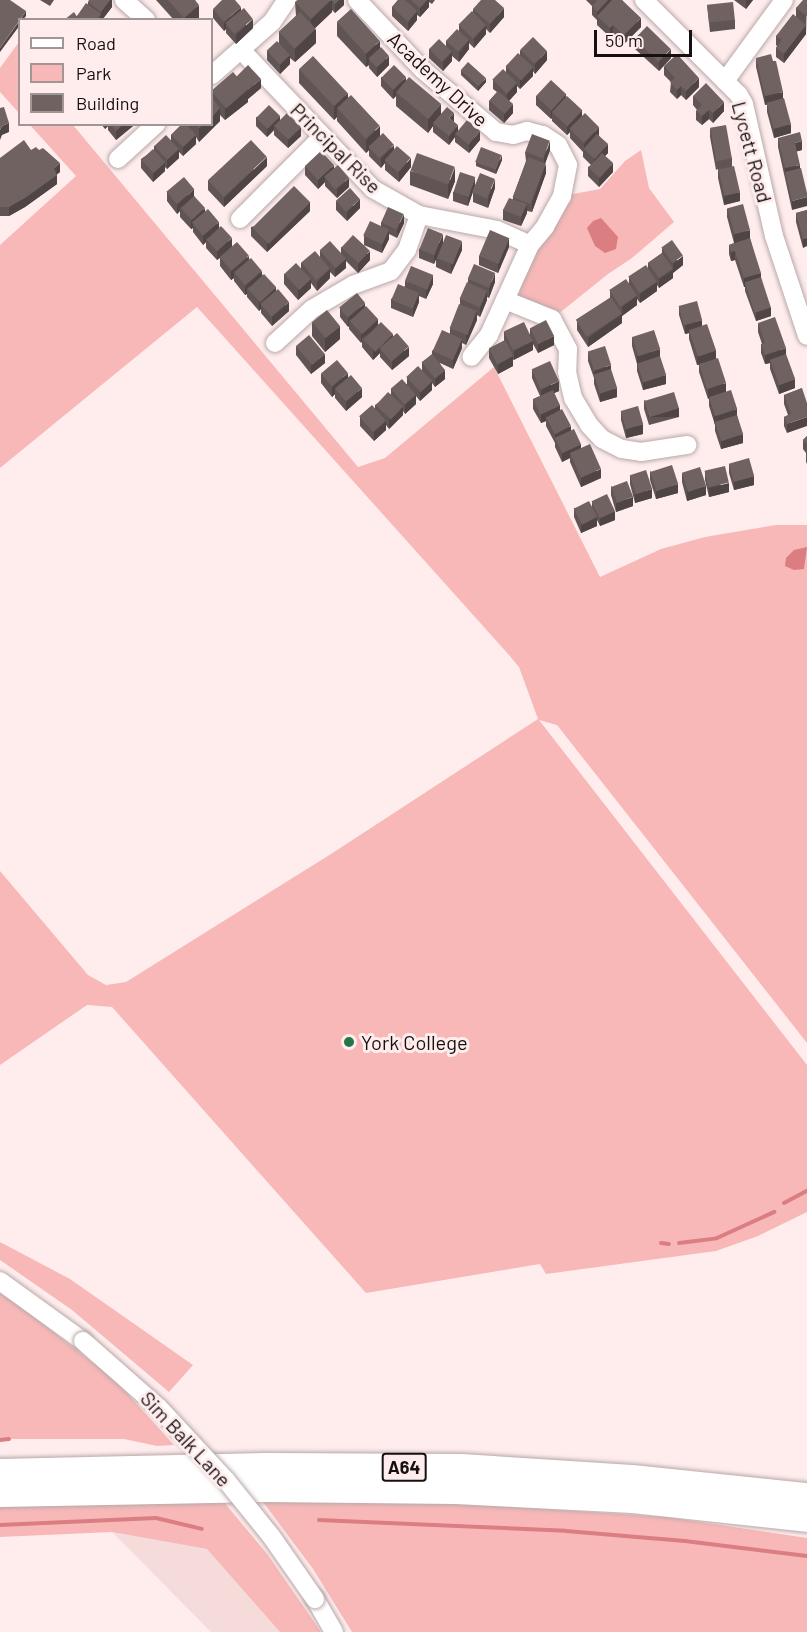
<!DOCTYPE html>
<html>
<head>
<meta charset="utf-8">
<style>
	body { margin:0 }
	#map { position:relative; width:807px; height:1632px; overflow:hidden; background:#ffeded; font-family:Barlow,sans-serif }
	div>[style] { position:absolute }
	.built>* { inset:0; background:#f5dcdb }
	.green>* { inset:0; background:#f8b8b8 }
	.water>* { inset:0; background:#da7e81 }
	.stream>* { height:4px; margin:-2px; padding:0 2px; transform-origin:2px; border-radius:2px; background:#da7e81 }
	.roads { filter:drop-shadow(0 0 2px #b9a8a8) drop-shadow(0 0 2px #b9a8a8) }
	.minor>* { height:18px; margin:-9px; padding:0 9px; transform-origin:9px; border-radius:9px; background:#fff }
	.highway>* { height:26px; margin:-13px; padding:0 13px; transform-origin:13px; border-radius:13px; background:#fff }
	.bridges { filter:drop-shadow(0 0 2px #b9a8a8) drop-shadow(0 0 2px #b9a8a8) }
	.minor-bridge>* { height:18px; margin:-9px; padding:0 9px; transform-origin:9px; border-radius:9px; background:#fff }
	.wall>* { inset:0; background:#615454 }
	.shaded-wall>* { inset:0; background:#4f4545; transform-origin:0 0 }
	.building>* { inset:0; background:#716262; transform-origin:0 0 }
	.dots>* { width:16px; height:16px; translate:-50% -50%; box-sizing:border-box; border:3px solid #ffeded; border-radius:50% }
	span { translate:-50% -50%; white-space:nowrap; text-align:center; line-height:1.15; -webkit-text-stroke:6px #ffeded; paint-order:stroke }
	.shield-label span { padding:2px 4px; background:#ffeded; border:2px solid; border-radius:4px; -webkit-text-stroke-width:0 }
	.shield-label { font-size:18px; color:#161010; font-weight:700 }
	.street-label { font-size:20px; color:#161010 }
	.poi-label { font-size:20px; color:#161010 }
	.left { translate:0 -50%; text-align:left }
	.legend { position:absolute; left:18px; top:18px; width:195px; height:108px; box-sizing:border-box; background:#ffeded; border:2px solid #a29595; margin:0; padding:8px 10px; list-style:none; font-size:18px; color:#161010 }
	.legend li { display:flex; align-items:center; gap:12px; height:30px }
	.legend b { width:30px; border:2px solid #a29595 }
	.scale { position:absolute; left:594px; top:30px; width:98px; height:27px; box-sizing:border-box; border:3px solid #161010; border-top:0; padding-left:8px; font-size:18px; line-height:21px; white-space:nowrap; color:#161010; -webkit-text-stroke:4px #ffeded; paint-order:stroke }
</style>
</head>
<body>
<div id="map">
	<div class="built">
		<i style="clip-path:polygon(112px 1532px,208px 1549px,280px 1632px,211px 1632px)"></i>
	</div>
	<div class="green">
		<i style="clip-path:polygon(19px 42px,19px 113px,0 92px,0 68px)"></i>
		<i style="clip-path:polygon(30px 125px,73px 125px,358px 467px,385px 458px,494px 367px,600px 577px,661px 549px,705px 537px,776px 525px,807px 525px,807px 1043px,557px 725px,539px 720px,807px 1065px,807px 1189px,780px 1207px,807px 1191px,807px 1212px,758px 1236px,716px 1251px,546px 1274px,540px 1264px,366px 1293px,112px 1007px,87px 1005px,0 1065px,0 871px,88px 975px,106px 985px,126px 982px,331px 854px,538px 719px,519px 667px,509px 655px,197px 307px,0 468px,0 245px,76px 176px)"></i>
		<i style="clip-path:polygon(641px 150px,649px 188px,674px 222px,632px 258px,608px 274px,552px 319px,517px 304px,530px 245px,562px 196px,600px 189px,625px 161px)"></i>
		<i style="clip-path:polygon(0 1242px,70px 1279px,193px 1365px,169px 1392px,72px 1310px,0 1260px)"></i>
		<i style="clip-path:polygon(0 1293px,19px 1305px,116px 1381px,174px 1445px,157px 1446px,124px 1439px,0 1439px)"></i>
		<i style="clip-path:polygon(223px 1501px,268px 1555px,321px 1632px,280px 1632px,207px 1549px,112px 1532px,0 1537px,0 1506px)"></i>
		<i style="clip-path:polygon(263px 1502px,438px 1502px,666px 1517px,807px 1538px,807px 1632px,352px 1632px,313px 1569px)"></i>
	</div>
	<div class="water">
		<i style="clip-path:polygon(601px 218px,618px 237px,616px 249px,605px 253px,595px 246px,587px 228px,593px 221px)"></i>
		<i style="clip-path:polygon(807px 547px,804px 569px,794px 570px,785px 566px,786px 558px,794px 550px)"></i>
	</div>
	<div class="stream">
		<i style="left:784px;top:1203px;width:26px;rotate:-28deg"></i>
		<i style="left:661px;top:1243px;width:8px;rotate:7deg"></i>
		<i style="left:679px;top:1243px;width:38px;rotate:-7deg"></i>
		<i style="left:717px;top:1238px;width:63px;rotate:-24.5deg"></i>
		<i style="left:0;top:1440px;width:9px;rotate:-6deg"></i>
		<i style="left:319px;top:1520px;width:247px;rotate:2.5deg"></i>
		<i style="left:566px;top:1531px;width:119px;rotate:4.8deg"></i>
		<i style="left:685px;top:1541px;width:123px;rotate:7deg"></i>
		<i style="left:0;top:1525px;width:156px;rotate:-2.6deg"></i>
		<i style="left:156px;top:1518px;width:47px;rotate:13.4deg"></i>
	</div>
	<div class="roads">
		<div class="minor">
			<i style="left:124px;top:0;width:30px;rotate:42deg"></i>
			<i style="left:357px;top:0;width:96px;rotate:46.7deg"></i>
			<i style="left:423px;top:70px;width:96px;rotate:40.3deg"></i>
			<i style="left:496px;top:132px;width:17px;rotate:10deg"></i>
			<i style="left:513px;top:135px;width:15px;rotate:-16deg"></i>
			<i style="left:527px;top:131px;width:16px;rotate:14deg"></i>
			<i style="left:543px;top:135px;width:18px;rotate:34deg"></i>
			<i style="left:558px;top:145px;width:22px;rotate:63deg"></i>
			<i style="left:568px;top:165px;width:32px;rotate:101deg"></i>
			<i style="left:562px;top:196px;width:35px;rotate:119deg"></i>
			<i style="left:545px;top:227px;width:23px;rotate:130deg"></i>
			<i style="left:644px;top:0;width:134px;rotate:45deg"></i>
			<i style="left:739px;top:95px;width:10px;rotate:61deg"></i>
			<i style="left:744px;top:104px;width:135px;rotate:77.2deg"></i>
			<i style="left:774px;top:236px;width:105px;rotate:71.7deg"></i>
			<i style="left:242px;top:51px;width:190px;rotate:46.5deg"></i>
			<i style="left:373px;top:189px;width:53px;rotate:29.5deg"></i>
			<i style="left:419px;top:215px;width:79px;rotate:10.9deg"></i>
			<i style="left:497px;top:230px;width:36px;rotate:24deg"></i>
			<i style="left:530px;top:245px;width:99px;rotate:114.5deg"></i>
			<i style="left:489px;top:335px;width:28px;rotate:129deg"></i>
			<i style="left:212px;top:75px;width:80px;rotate:-41.5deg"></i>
			<i style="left:272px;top:22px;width:27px;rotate:-56deg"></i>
			<i style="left:725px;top:81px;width:100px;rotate:-53.9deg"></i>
			<i style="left:118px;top:159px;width:52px;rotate:-42.6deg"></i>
			<i style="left:240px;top:219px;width:116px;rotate:-45deg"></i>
			<i style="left:505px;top:300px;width:51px;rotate:22deg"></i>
			<i style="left:552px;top:319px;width:34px;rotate:62deg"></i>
			<i style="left:568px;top:349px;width:23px;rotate:92deg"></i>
			<i style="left:567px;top:372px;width:27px;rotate:77deg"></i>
			<i style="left:573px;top:398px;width:31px;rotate:59deg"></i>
			<i style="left:589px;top:425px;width:19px;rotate:47deg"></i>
			<i style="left:602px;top:439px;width:22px;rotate:27deg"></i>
			<i style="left:622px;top:449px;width:19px;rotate:9deg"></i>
			<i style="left:641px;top:452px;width:47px;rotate:-8.7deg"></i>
			<i style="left:275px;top:343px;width:50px;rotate:-42.6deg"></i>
			<i style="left:312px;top:309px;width:48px;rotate:-30.3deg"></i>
			<i style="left:353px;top:285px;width:40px;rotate:-20.2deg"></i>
			<i style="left:391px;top:271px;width:26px;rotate:-53deg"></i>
			<i style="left:407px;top:250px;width:37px;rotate:-71deg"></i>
			<i style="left:0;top:1281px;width:102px;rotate:35.9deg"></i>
			<i style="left:315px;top:1599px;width:38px;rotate:60deg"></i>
		</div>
		<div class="highway">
			<i style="left:0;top:1472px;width:266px;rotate:-1.3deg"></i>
			<i style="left:266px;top:1466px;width:195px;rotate:0.3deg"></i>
			<i style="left:461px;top:1467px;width:171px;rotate:3.7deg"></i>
			<i style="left:632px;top:1478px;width:176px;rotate:5.9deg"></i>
			<i style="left:0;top:1494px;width:265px;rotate:-1.1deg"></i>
			<i style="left:265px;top:1489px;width:191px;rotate:0.6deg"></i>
			<i style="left:456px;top:1491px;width:177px;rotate:2.9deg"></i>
			<i style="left:633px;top:1500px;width:175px;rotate:6.2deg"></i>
		</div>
	</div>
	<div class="bridges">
		<div class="minor-bridge">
			<i style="left:83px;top:1341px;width:101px;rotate:41.4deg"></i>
			<i style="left:159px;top:1408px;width:97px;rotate:47.1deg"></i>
			<i style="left:225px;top:1479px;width:73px;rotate:51.1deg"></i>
			<i style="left:271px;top:1536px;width:77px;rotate:55.1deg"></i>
		</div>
	</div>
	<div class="wall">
		<i style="clip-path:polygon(40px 0,54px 0,50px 6px)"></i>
		<i style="clip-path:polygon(112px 0,112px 7px,102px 20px,64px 20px,77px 16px,88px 4px,88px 2px)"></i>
		<i style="clip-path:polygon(156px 0,195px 0,199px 18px,198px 20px,174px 20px)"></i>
		<i style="clip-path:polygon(344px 0,344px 5px,335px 13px,332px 10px,332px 12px,315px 28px,316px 43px,295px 62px,290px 58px,290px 64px,280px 74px,267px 60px,267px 51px,279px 43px,279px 32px,296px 16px,295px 2px)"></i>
		<i style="clip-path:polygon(398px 0,435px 0,432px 4px,429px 2px,429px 7px,420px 17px,417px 15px,417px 20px,408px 31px,392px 16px,392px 7px)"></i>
		<i style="clip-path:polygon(586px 0,622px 0,641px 27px,624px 44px,613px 34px,610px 37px,597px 25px,597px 20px,592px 15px,592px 6px)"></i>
		<i style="clip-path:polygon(734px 0,753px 0,746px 9px)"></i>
		<i style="clip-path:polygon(807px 0,806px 34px,784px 63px,776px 57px,776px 48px,777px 46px,776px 45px,776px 36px,796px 17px,796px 8px)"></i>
		<i style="clip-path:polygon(707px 5px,735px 20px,735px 29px,710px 32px)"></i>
		<i style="clip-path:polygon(213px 9px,253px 28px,236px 44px,226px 33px,226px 29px,224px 31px,213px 18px)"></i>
		<i style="clip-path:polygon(473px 9px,504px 17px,490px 33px,486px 29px,486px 34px,474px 48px,469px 43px,469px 49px,459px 62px,452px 56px,452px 61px,443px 71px,429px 58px,429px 49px,446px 46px,446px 41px,459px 31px,459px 25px,473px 13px)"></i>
		<i style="clip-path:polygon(337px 22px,380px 48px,389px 65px,377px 77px,369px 68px,369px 65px,366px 67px,337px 36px)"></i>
		<i style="clip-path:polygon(635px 40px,671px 58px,659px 71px,635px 49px)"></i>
		<i style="clip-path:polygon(520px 50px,547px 60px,535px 74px,533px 71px,533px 76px,520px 89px,517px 86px,517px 92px,509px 101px,513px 113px,504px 123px,489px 110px,489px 101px,497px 92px,493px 89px,493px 80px,506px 72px,506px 66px,520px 55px)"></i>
		<i style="clip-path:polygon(756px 58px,783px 99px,791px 133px,774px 138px,767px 112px,767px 104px,765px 105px,756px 67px)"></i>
		<i style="clip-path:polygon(664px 66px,699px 87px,686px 100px,681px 95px,677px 99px,670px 92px,671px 82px,664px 75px)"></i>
		<i style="clip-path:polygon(299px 69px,348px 97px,380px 136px,411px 167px,399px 182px,385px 170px,385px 163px,381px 168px,369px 156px,369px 150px,366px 153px,337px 121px,337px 117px,334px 120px,299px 83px)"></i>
		<i style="clip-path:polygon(461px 70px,486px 82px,478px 91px,461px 75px)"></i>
		<i style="clip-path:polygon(237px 76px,261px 88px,248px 99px,248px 98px,248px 102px,225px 120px,220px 115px,220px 121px,199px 142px,196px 137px,196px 144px,183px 156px,179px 152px,179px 158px,167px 169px,165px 167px,165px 171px,153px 182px,141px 168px,141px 159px,154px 150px,154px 146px,171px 140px,171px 135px,182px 124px,212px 124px,212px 92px)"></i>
		<i style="clip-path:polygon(381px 77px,406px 81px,441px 114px,454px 122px,458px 131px,480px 140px,469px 153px,455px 142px,455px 137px,449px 145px,433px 132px,433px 126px,428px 133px,396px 106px,396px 96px,393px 99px,381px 86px)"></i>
		<i style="clip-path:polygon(536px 96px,566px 98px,599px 136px,608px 153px,605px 156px,613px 172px,599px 187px,588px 176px,588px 167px,591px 165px,583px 157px,583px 152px,570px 138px,570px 132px,567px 135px,552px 121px,552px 118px,551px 119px,536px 105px)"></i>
		<i style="clip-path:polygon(693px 96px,724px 111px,713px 123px,709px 119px,702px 125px,696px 120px,696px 111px,697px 110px,693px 105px)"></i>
		<i style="clip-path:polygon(256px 117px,280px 120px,301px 136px,288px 148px,274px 135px,274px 130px,267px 137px,256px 126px)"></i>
		<i style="clip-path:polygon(101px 124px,133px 124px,133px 126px,116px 140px,108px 130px,108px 126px,105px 129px)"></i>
		<i style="clip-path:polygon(710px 128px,732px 158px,732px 166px,740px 201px,724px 205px,718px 178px,718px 169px,716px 170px,710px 137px)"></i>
		<i style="clip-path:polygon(778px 138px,802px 150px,797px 151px,792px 210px,778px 147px)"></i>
		<i style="clip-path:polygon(31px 150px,60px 172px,57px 174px,57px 184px,25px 207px,9px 216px,0 216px,0 158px)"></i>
		<i style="clip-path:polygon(550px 150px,545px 163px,546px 173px,532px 212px,527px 211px,527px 213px,521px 226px,503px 220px,503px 210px,513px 199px,513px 197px,526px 161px,525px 152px)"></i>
		<i style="clip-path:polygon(502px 160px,496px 174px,476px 166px,476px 162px)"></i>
		<i style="clip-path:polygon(267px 166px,224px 207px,208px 190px,208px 181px)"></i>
		<i style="clip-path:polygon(305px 166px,334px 168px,349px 187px,337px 198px,325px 186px,325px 182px,318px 189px,305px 175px)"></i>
		<i style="clip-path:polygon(410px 171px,455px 181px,448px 199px,410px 185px)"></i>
		<i style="clip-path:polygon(475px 186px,468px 206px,453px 201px,453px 192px)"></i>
		<i style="clip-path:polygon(495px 188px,488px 208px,473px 202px,473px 193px)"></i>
		<i style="clip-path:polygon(167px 192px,194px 196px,205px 212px,219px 227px,232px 247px,249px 259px,276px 291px,289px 311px,272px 326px,261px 313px,261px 309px,259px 311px,247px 297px,247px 294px,245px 295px,234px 281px,234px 278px,231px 280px,220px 266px,220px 258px,217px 260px,206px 248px,206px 242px,203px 245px,193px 232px,193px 228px,191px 229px,180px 217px,180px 211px,177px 214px,167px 201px)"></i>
		<i style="clip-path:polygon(336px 201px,360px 208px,347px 221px,336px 210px)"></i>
		<i style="clip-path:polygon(727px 208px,750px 238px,771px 316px,756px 321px,745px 291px,745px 287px,744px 287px,735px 260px,731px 261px,729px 254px,729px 245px,734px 243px,727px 217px)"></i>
		<i style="clip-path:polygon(807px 210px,803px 248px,796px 222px,796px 213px)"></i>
		<i style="clip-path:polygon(310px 211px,267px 252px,251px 236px,251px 227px)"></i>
		<i style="clip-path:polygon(381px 222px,404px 223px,397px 238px,389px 234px,389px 239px,382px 253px,364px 245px,370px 260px,358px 273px,346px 261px,346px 268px,335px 277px,330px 272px,330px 278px,317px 291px,311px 283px,311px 288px,298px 300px,284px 284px,284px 274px,301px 269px,301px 263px,320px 257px,320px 251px,341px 253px,341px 247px,364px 245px,364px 236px,381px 227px)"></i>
		<i style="clip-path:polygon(443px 242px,462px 250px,451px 274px,436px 267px,436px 258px,438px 254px,434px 264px,419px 258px,419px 249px)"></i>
		<i style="clip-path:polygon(509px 247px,498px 273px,479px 265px,479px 256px)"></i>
		<i style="clip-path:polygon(662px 248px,683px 265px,673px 273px,673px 278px,659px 288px,657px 285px,657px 291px,640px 303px,637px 299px,637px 305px,622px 316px,622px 323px,588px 347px,577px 330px,577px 321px,610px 298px,610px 291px,629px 283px,629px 277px,648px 269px,648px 263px,662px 253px)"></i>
		<i style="clip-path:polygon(468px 279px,495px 282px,489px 298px,487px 297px,487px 300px,480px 317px,477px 315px,477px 320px,466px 345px,462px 343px,462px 348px,453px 369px,440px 363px,445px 379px,435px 387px,432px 383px,432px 390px,420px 401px,416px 396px,416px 404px,405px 414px,403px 411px,403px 415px,389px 429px,386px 425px,386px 430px,374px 441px,360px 426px,360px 417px,375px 409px,375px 405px,391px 394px,391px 389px,407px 384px,407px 377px,422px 370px,422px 362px,432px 355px,432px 351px,450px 333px,450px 328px,460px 305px,460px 299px,468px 282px)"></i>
		<i style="clip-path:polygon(405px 281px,433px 284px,426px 299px,419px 296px,419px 302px,413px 317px,391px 308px,391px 299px,405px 286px)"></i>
		<i style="clip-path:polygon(679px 306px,702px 326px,716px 358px,726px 392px,737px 415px,743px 443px,721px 449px,715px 431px,715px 425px,709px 406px,709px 398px,708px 399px,699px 372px,699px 365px,697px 365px,689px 339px,689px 333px,685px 334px,679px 315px)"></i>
		<i style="clip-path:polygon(365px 307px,378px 324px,393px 337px,409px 356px,392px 370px,380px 357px,380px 353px,373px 360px,362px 347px,362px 342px,361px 343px,349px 329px,349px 326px,348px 327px,340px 317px,340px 308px)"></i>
		<i style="clip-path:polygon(312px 322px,340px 339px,325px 352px,312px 336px)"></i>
		<i style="clip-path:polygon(758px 323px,786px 356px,795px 388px,779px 394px,770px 369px,770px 363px,765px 364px,761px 353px,761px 344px,762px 344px,758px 332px)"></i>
		<i style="clip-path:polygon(530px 328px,554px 345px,538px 353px,533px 344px,533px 350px,513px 360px,513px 366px,498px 374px,489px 358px,489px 349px,504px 341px,504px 332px,530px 334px)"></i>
		<i style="clip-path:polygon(632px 337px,660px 358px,666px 384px,643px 390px,637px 371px,637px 364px,632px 346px)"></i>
		<i style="clip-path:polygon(296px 346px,325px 363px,311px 374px,296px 355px)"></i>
		<i style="clip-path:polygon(588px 352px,611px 371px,617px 397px,600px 402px,594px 384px,594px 378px,588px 361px)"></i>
		<i style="clip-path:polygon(532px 369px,559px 391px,554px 393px,560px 410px,581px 448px,601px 478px,581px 487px,570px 462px,570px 458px,562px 462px,555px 447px,555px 443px,546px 426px,546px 421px,541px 423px,533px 409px,533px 399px,540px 396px,532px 378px)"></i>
		<i style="clip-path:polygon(321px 374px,348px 378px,362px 397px,346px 411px,335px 398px,335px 394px,332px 397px,321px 383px)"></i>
		<i style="clip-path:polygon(802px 388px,787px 433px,784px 426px,784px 417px,788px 415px,784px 404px,784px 395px)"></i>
		<i style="clip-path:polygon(644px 400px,679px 417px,649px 425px,644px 409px)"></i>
		<i style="clip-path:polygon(621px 411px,643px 434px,626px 438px,621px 420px)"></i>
		<i style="clip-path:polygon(807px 436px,807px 464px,806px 462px,806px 453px,803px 449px,803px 440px)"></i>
		<i style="clip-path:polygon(729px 464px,754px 485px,734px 490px,729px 473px)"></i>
		<i style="clip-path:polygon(650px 471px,678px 493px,656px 499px,650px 480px)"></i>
		<i style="clip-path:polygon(705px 471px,729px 492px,709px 497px,705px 480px)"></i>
		<i style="clip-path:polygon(682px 473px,706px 495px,687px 501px,682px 482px)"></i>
		<i style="clip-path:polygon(630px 475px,652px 498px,635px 503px,630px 484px)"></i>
		<i style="clip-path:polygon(611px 486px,633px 506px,616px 512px,611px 495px)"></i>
		<i style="clip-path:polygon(592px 501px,615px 520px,600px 526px,597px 520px,597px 526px,581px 533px,574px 517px,574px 508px,592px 507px)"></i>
	</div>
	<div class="shaded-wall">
		<i style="clip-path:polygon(110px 0,112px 0,112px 7px,102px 20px,97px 20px,101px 15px,101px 12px)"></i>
		<i style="clip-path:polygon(331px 0,332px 0,332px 12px,311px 32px,311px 19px)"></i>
		<i style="clip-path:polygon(339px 0,344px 0,344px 5px,335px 13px,335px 4px)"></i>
		<i style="clip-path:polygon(427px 0,429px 0,429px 7px,420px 17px,420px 8px)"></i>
		<i style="clip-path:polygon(608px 0,614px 0,597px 16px,597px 12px)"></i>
		<i style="clip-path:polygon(746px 0,753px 0,746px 9px)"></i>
		<i style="clip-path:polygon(199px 5px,199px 18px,198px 20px,184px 20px,184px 18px)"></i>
		<i style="clip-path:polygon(241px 7px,241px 16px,226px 24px,226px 29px,224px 31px,224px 22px)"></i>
		<i style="clip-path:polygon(504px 8px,504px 17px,490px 33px,490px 24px)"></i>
		<i style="clip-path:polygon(26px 11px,26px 16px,23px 20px,20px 20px)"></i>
		<i style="clip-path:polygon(417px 11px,417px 20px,408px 31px,408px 22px)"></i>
		<i style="clip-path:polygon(641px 18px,641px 27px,624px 44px,624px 35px)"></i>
		<i style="clip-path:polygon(253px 19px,253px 28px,236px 44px,236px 35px)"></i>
		<i style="clip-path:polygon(20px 20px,20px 25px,0 52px,0 48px)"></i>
		<i style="clip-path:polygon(486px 25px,486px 34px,474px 48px,474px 39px)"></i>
		<i style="clip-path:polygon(613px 25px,613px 34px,610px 37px,610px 28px)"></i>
		<i style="clip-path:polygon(806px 25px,806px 34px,784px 63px,784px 54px)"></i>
		<i style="clip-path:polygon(316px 29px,316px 43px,295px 62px,295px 49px)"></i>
		<i style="clip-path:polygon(469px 40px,469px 49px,459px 62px,459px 53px)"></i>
		<i style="clip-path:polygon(380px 41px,380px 54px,369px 59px,369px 65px,366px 67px,366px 54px)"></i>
		<i style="clip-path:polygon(671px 49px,671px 58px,659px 71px,659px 62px)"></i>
		<i style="clip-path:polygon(547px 51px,547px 60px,535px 74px,535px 64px)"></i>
		<i style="clip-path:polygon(452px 52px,452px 61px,443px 71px,443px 62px)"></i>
		<i style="clip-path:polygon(290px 55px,290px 64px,280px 74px,280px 65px)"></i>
		<i style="clip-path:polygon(389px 56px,389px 65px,377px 77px,377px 68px)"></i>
		<i style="clip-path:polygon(533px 67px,533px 76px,520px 89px,520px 80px)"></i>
		<i style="clip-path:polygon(406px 77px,406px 86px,396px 92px,396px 96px,393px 99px,393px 90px)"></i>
		<i style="clip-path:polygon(486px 78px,486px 82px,478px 91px,478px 87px)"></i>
		<i style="clip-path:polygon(699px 78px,699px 87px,686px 100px,686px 91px)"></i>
		<i style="clip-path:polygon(261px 79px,261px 88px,248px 99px,248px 90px)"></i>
		<i style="clip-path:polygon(517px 83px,517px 92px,507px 103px,507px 94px)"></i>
		<i style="clip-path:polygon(681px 86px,681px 95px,677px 99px,677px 90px)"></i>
		<i style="clip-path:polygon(248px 89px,248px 102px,225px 120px,225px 107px)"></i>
		<i style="clip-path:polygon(783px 92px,783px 101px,765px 105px,765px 96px)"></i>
		<i style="clip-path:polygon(348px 93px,348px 107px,337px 108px,337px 117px,334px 120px,334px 106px)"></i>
		<i style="clip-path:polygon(566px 94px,566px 103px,552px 112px,552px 118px,551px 119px,551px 110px)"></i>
		<i style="clip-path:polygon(724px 102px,724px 111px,713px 123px,713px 113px)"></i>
		<i style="clip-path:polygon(441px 104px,441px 117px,433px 123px,433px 126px,428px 133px,428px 119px)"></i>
		<i style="clip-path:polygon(513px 104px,513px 113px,504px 123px,504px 114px)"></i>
		<i style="clip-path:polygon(220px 108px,220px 121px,199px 142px,199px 128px,204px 124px,212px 124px,212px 117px)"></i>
		<i style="clip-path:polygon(582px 110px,582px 119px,570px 129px,570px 132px,567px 135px,567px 126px)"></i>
		<i style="clip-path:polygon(709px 110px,709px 119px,702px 125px,702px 116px)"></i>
		<i style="clip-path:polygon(454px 113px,454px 122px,449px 118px)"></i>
		<i style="clip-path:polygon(280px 116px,280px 125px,274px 126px,274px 130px,267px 137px,267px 128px)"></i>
		<i style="clip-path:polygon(9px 123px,9px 132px,2px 135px,0 140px,0 130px,2px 126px)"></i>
		<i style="clip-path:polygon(105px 124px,108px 124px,108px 126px,105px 129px)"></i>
		<i style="clip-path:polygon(123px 124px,133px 124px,133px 126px,116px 140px,116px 131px)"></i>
		<i style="clip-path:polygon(791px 124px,791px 133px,774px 138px,774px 129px)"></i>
		<i style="clip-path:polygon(458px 125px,458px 134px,455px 133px,455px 137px,449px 145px,449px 136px)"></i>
		<i style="clip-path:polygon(380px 126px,380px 140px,369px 147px,369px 150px,366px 153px,366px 140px)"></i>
		<i style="clip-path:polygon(301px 127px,301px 136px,288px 148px,288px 139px)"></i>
		<i style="clip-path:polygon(599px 127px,599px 136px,584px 149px,584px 144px)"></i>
		<i style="clip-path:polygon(480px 131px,480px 140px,469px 153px,469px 144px)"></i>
		<i style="clip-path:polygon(196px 135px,196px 144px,183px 156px,183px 147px)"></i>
		<i style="clip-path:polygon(550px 141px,550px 150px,544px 167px,544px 158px)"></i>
		<i style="clip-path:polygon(802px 141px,802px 150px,795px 152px,795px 143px)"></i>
		<i style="clip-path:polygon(608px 144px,608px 153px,594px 167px,594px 158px)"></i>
		<i style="clip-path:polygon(394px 145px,394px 154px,385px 161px,385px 163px,381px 168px,381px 158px)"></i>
		<i style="clip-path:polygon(179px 149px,179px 158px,167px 169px,167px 160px)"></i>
		<i style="clip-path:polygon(502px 155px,502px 160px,496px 174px,496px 169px)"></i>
		<i style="clip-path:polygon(267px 157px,267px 166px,224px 207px,224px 198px)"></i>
		<i style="clip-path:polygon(411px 158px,411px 167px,399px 182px,399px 172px)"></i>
		<i style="clip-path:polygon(165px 162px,165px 171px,153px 182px,153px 173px)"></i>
		<i style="clip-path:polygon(60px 163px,60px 172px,54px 177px,54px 168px)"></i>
		<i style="clip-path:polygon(613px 163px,613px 172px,599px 187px,599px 178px)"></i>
		<i style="clip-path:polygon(546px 164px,546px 173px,532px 212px,532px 203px)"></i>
		<i style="clip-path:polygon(334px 165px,334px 174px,325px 177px,325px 182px,318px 189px,318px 180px)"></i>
		<i style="clip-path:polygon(800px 165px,800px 174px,785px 174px,785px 168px)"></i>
		<i style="clip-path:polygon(455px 167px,455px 181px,448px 199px,448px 186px)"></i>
		<i style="clip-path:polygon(57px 175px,57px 184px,25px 207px,9px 216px,9px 207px)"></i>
		<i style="clip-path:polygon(475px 177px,475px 186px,468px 206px,468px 197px)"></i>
		<i style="clip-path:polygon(349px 178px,349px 187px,337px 198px,337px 189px)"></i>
		<i style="clip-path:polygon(495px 179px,495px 188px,488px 208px,488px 199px)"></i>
		<i style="clip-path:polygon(194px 189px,194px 198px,180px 208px,180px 211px,177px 214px,177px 205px)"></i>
		<i style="clip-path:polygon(740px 192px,740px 201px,724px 205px,724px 196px)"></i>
		<i style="clip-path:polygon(807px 197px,807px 206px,792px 210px,792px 201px)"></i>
		<i style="clip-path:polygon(360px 199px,360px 208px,347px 221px,347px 212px)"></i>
		<i style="clip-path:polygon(310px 202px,310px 211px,267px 252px,267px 243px)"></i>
		<i style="clip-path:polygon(527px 204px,527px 213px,521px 226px,521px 217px)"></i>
		<i style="clip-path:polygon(205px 208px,205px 217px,193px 223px,193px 228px,191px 229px,191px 220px)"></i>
		<i style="clip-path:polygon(404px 214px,404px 223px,397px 238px,397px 229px)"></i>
		<i style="clip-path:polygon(219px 222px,219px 231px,206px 239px,206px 242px,203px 245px,203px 236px)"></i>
		<i style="clip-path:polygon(389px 230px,389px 239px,382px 253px,382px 244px)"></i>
		<i style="clip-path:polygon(750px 230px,750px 239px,734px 243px,734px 234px)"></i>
		<i style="clip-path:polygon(443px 234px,443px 243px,434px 264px,434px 255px)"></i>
		<i style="clip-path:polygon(807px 237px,807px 246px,803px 248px,803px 239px)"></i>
		<i style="clip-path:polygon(232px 238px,232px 247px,217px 260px,217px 251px)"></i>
		<i style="clip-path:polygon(509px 238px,509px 247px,498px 273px,498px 264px)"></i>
		<i style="clip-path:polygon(462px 241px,462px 250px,451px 274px,451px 265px)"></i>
		<i style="clip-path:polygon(370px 251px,370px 260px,358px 273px,358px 264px)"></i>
		<i style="clip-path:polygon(735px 251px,735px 260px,731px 261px,731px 252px)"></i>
		<i style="clip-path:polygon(249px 256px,249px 265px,234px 272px,234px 278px,231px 280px,231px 271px)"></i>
		<i style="clip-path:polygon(683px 256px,683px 265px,673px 273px,673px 278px,659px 288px,659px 279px,673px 270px,673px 264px)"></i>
		<i style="clip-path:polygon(346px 259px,346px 268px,335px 277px,335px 268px)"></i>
		<i style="clip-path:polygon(330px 269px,330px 278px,317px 291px,317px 282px)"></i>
		<i style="clip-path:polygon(262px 271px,262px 280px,247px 288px,247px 294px,245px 295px,245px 286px)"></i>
		<i style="clip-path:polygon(495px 273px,495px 282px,489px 298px,489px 289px)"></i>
		<i style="clip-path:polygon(761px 273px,761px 282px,745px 282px,745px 287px,744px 287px,744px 278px)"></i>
		<i style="clip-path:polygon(433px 275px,433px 284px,426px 299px,426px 290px)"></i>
		<i style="clip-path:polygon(311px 279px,311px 288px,298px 300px,298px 291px)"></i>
		<i style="clip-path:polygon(657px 282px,657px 291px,640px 303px,640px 294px)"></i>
		<i style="clip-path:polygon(276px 287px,276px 296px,261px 304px,261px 309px,259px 311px,259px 302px)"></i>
		<i style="clip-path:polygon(487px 291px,487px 300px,480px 317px,480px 308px)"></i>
		<i style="clip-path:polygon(419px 293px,419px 302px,413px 317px,413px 308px)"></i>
		<i style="clip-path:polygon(637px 296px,637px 305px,622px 316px,622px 323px,588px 347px,588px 338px,622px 314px,622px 307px)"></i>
		<i style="clip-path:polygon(289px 302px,289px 311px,272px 326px,272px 317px)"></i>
		<i style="clip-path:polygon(365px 303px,365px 312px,349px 320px,349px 326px,348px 327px,348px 318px)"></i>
		<i style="clip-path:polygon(771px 307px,771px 316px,756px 321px,756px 312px)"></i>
		<i style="clip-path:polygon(477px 311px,477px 320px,466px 345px,466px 336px)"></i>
		<i style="clip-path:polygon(378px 319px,378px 328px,362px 338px,361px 343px,361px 334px)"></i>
		<i style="clip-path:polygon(702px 320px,702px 329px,689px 330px,689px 333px,685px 334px,685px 325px)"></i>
		<i style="clip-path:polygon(340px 326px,340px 339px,325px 352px,325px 338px)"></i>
		<i style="clip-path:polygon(393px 334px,393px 343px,380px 348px,380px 353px,373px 360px,373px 350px)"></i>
		<i style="clip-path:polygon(554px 336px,554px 345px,538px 353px,538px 344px)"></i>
		<i style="clip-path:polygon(462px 339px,462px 348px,453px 369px,453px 360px)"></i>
		<i style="clip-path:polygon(533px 341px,533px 350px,514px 360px,514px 351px)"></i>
		<i style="clip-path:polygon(409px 347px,409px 356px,392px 370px,392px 361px)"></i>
		<i style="clip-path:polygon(786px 348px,786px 357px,770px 360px,770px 363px,765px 364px,765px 355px)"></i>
		<i style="clip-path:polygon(660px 349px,660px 359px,637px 365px,637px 356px)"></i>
		<i style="clip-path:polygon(716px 350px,716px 359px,697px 365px,697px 356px)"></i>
		<i style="clip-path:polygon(325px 354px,325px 363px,311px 374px,311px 365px)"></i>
		<i style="clip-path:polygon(513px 356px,513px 366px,498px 374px,498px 365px)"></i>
		<i style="clip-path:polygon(611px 365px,611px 374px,594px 377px,594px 371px)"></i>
		<i style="clip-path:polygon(445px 370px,445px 379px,435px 387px,435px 378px)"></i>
		<i style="clip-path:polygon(348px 373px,348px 382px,335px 389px,335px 394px,332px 397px,332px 387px)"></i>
		<i style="clip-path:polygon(666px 375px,666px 384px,643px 390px,643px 381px)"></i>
		<i style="clip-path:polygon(795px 379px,795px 388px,779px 394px,779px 385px)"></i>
		<i style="clip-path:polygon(432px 381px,432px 390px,420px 401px,420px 392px)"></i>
		<i style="clip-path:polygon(559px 381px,559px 391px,541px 399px,541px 390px)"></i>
		<i style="clip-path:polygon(726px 383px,726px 392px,708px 399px,708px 389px)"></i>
		<i style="clip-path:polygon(362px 388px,362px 397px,346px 411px,346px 402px)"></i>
		<i style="clip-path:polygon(617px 388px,617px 397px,600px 402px,600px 393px)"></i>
		<i style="clip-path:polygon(416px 395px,416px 404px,405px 414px,405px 405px)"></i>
		<i style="clip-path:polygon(560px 405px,560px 414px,546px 417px,546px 421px,541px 423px,541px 414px)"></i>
		<i style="clip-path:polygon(403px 406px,403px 415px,389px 429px,389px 420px)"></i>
		<i style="left:679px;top:408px;width:9px;height:31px;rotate:90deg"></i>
		<i style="clip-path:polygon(737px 409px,737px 418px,715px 421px,714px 425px,714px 416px)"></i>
		<i style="clip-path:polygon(807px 417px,807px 426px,787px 433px,787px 424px)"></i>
		<i style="clip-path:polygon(386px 421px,386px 430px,374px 441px,374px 432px)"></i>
		<i style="clip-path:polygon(643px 424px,643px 434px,626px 438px,626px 429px)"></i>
		<i style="clip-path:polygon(571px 426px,571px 435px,555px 438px,555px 443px,555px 434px)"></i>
		<i style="clip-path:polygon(743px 434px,743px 443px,721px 449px,721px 440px)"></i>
		<i style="clip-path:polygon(581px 444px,581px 453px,570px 453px,570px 458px,562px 462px,562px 453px)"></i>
		<i style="clip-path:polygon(601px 469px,601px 478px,581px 487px,581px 478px)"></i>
		<i style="clip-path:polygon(754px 476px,754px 485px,734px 490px,734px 481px)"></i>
		<i style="clip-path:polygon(729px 483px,729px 492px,709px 497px,709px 488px)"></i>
		<i style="clip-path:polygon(678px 484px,678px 493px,656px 499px,656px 490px)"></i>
		<i style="clip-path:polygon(706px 486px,706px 495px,687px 501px,687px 491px)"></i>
		<i style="clip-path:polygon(652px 489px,652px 498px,635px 503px,635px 494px)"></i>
		<i style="clip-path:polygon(633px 497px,633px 506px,616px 512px,616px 503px)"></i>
		<i style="clip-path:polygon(615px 511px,615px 520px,600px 526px,600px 517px)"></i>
		<i style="clip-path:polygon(597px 517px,597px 526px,581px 533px,581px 524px)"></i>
	</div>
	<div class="building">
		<i style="clip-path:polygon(0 0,10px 0,26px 11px,0 48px)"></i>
		<i style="clip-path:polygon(89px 0,110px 0,101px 12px,88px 2px)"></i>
		<i style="clip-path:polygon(168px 0,195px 0,199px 5px,184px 18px)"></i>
		<i style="clip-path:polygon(222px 0,235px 0,241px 7px,224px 22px,213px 9px)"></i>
		<i style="clip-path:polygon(298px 0,331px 0,311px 19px,295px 2px)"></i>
		<i style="clip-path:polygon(332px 0,339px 0,335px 4px)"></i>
		<i style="clip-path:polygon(398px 0,405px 0,417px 11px,408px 22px,392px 7px)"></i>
		<i style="clip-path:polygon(411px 0,427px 0,420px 8px)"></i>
		<i style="clip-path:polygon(481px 0,495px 0,504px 8px,490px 24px,473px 9px)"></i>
		<i style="clip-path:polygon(596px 0,608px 0,597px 12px,592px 6px,597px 1px)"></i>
		<i style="clip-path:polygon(612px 0,622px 0,641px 18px,624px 35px,613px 25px,610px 28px,597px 16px)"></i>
		<i style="clip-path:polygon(803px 0,807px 0,807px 16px,796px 8px)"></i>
		<i style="left:733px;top:2px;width:18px;height:26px;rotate:84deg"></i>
		<i style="clip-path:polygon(86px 3px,101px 14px,97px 20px,81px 20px,77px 16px)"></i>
		<i style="left:244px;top:8px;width:14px;height:24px;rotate:51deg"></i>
		<i style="left:351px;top:9px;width:43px;height:19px;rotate:48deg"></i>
		<i style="left:472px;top:11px;width:20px;height:19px;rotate:45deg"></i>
		<i style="clip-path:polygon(74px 12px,79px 20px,64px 20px)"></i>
		<i style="left:300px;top:12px;width:23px;height:29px;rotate:47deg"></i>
		<i style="clip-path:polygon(793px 14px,806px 25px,784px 54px,776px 48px,782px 40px,776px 36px)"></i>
		<i style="left:647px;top:26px;width:33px;height:18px;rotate:44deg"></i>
		<i style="left:457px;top:29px;width:16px;height:16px;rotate:43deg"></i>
		<i style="left:533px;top:37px;width:20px;height:18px;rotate:45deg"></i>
		<i style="left:439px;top:39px;width:18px;height:14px;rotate:45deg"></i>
		<i style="left:277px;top:41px;width:19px;height:14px;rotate:47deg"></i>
		<i style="left:381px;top:47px;width:12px;height:17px;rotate:48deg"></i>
		<i style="left:518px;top:53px;width:21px;height:18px;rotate:43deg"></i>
		<i style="clip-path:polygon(677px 54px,699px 78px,686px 91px,681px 86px,677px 90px,670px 82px,675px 78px,664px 66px)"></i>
		<i style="clip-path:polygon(771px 54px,773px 61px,776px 61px,783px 92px,765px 96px,756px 58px)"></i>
		<i style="left:313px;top:56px;width:51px;height:19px;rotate:47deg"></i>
		<i style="left:468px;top:62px;width:24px;height:11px;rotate:42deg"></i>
		<i style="clip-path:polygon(248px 65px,261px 79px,248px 90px,237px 76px)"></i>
		<i style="left:394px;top:65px;width:17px;height:18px;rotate:45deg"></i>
		<i style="left:503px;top:69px;width:20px;height:15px;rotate:45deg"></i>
		<i style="left:233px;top:72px;width:23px;height:29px;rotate:49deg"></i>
		<i style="left:409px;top:77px;width:42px;height:20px;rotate:40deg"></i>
		<i style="left:551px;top:80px;width:21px;height:22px;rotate:43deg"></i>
		<i style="clip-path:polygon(706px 83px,724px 102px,713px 113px,709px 110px,702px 116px,696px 111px,702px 105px,693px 96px)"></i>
		<i style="left:498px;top:91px;width:20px;height:13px;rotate:41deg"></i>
		<i style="left:351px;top:95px;width:42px;height:19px;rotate:47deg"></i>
		<i style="left:567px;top:96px;width:21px;height:22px;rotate:43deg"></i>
		<i style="clip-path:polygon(212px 98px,220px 108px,212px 117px)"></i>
		<i style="left:784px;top:98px;width:27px;height:18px;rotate:75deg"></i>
		<i style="left:269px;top:105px;width:16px;height:18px;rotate:45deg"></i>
		<i style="clip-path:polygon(4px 107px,9px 123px,2px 126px,0 130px,0 108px)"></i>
		<i style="clip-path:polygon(447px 107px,454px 113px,449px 118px,458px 125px,449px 136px,433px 123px)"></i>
		<i style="left:287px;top:113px;width:20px;height:18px;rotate:45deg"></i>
		<i style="left:585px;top:113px;width:20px;height:22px;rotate:45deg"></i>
		<i style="left:467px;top:120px;width:17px;height:18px;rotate:40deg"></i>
		<i style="clip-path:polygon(111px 124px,123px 124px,116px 131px)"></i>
		<i style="clip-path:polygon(182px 124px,186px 124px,196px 135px,183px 147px,171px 135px)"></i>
		<i style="clip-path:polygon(196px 124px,204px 124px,199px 128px)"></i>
		<i style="left:726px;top:125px;width:34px;height:16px;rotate:80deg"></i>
		<i style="clip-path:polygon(800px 132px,802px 141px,795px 143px,800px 165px,785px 168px,778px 138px)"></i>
		<i style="left:383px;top:133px;width:16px;height:20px;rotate:47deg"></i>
		<i style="left:532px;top:134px;width:19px;height:19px;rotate:21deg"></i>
		<i style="left:597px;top:134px;width:15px;height:20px;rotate:42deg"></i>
		<i style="left:166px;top:135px;width:19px;height:16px;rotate:47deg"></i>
		<i style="clip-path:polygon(24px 140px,31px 150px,36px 147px,39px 150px,43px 148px,60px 163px,54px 168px,57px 175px,25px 198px,9px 207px,0 207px,0 158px)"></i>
		<i style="left:251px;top:140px;width:23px;height:59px;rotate:47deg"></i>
		<i style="left:397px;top:146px;width:18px;height:19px;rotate:41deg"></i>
		<i style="left:481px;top:147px;width:22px;height:16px;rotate:21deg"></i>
		<i style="left:153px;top:149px;width:18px;height:16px;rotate:47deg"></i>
		<i style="left:321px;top:151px;width:19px;height:22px;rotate:47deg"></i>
		<i style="left:417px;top:153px;width:40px;height:19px;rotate:20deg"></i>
		<i style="left:602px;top:153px;width:15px;height:20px;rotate:42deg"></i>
		<i style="left:528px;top:157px;width:19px;height:43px;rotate:21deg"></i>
		<i style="left:338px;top:165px;width:17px;height:18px;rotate:50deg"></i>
		<i style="left:734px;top:166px;width:27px;height:16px;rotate:77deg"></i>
		<i style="clip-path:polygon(801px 168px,807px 193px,807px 197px,792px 201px,785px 172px)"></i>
		<i style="left:460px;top:172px;width:16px;height:21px;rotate:18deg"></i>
		<i style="left:480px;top:173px;width:16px;height:21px;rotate:22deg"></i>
		<i style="left:184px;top:177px;width:16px;height:23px;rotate:50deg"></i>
		<i style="left:294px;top:186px;width:23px;height:59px;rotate:45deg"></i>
		<i style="left:350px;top:188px;width:15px;height:19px;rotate:48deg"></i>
		<i style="left:194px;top:196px;width:16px;height:18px;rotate:47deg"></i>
		<i style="clip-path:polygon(509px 198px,527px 204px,521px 217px,503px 210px)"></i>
		<i style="left:743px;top:204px;width:27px;height:16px;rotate:75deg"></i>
		<i style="left:388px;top:207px;width:17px;height:17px;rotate:24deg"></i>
		<i style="left:208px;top:209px;width:17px;height:21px;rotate:50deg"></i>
		<i style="clip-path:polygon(807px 210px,807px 237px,803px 239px,796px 213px)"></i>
		<i style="left:370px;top:221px;width:21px;height:16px;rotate:25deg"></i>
		<i style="left:221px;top:226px;width:16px;height:20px;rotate:47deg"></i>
		<i style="left:428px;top:228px;width:16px;height:23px;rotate:22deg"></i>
		<i style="left:490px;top:230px;width:21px;height:28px;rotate:23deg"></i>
		<i style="left:353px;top:235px;width:23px;height:17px;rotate:43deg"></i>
		<i style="left:446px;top:235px;width:17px;height:25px;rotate:21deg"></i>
		<i style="clip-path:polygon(750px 238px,761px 273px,744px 278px,735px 251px,731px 252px,729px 245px)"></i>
		<i style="left:672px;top:240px;width:19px;height:13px;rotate:55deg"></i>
		<i style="left:330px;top:241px;width:24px;height:14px;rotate:48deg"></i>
		<i style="left:237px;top:242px;width:18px;height:23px;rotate:49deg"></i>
		<i style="left:315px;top:251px;width:23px;height:18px;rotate:50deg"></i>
		<i style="left:662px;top:253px;width:19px;height:17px;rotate:55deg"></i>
		<i style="left:251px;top:258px;width:17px;height:22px;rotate:50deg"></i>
		<i style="left:296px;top:263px;width:22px;height:16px;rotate:47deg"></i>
		<i style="left:474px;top:264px;width:23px;height:16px;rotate:23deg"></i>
		<i style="left:646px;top:265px;width:20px;height:21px;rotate:57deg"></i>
		<i style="left:411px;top:266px;width:24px;height:16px;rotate:22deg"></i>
		<i style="left:264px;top:274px;width:18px;height:22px;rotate:47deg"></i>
		<i style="left:761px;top:277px;width:32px;height:17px;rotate:72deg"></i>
		<i style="left:626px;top:279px;width:20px;height:20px;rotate:57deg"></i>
		<i style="left:467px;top:282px;width:22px;height:18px;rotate:24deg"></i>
		<i style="left:398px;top:284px;width:23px;height:17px;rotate:23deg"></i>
		<i style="left:278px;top:289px;width:17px;height:23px;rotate:50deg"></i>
		<i style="left:357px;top:293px;width:13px;height:23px;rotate:51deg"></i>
		<i style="left:611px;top:297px;width:20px;height:42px;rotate:57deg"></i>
		<i style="left:697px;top:301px;width:20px;height:19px;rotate:75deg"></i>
		<i style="left:459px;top:304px;width:19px;height:26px;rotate:21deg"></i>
		<i style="left:366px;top:306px;width:18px;height:22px;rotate:47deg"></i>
		<i style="left:327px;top:310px;width:21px;height:19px;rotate:51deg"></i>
		<i style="clip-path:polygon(775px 317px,786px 348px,765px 355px,761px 344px,765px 343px,758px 323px)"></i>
		<i style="left:546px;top:320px;width:18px;height:18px;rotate:63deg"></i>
		<i style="left:381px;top:322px;width:17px;height:25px;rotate:45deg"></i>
		<i style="left:524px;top:322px;width:21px;height:22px;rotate:65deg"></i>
		<i style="left:707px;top:324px;width:28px;height:19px;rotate:71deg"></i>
		<i style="left:442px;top:330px;width:22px;height:23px;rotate:24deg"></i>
		<i style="left:654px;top:330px;width:20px;height:23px;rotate:72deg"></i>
		<i style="left:397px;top:333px;width:18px;height:23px;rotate:49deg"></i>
		<i style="left:309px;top:335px;width:25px;height:17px;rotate:50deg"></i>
		<i style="left:505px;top:340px;width:18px;height:18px;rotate:63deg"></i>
		<i style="left:605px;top:346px;width:20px;height:18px;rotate:72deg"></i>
		<i style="left:432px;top:354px;width:21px;height:13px;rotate:51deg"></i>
		<i style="left:786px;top:354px;width:27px;height:17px;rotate:70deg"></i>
		<i style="left:660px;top:356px;width:20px;height:24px;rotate:72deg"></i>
		<i style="left:718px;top:358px;width:26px;height:20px;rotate:72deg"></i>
		<i style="left:337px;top:360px;width:17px;height:21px;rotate:50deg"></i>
		<i style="left:550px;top:361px;width:22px;height:20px;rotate:66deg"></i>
		<i style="left:418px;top:366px;width:21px;height:16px;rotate:47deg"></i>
		<i style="left:611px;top:369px;width:20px;height:18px;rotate:72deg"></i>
		<i style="left:351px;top:375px;width:17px;height:21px;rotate:50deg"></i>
		<i style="left:402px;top:379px;width:21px;height:15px;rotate:49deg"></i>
		<i style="clip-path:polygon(802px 388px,807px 403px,807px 417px,787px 424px,784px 417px,791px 414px,784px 395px)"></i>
		<i style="left:553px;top:390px;width:17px;height:22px;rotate:65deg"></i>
		<i style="left:731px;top:390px;width:20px;height:23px;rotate:72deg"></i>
		<i style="left:388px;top:392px;width:21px;height:18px;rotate:43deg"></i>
		<i style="left:674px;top:392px;width:17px;height:31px;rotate:73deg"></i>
		<i style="left:372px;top:405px;width:21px;height:17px;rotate:49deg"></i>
		<i style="left:638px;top:406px;width:19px;height:18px;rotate:74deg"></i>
		<i style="left:562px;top:409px;width:19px;height:18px;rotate:62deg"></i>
		<i style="left:737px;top:415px;width:20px;height:23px;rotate:72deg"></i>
		<i style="left:574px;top:429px;width:17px;height:21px;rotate:65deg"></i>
		<i style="clip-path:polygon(807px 436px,807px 444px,803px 440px)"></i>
		<i style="left:590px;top:444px;width:27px;height:22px;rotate:66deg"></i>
		<i style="left:749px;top:458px;width:19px;height:21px;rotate:74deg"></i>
		<i style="left:672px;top:465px;width:20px;height:23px;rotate:72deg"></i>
		<i style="left:725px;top:466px;width:17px;height:21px;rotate:77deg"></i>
		<i style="left:700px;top:467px;width:20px;height:19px;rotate:72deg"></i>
		<i style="left:646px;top:470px;width:20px;height:17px;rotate:72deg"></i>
		<i style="left:627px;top:481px;width:17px;height:17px;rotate:69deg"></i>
		<i style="left:607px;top:494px;width:19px;height:17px;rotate:65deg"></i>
		<i style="left:589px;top:501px;width:18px;height:17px;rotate:63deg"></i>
	</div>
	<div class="dots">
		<i style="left:349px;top:1042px;background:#257646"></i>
	</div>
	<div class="shield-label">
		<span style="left:404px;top:1467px">A64</span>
	</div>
	<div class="street-label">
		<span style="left:438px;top:79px;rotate:43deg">Academy Drive</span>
		<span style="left:336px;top:148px;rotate:45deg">Principal Rise</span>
		<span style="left:752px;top:152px;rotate:75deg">Lycett Road</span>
		<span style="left:186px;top:1439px;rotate:47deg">Sim Balk Lane</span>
	</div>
	<div class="poi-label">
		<span class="left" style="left:361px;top:1042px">York College</span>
	</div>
	<ul class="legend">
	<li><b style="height:8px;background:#fff"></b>Road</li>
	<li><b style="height:16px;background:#f8b8b8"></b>Park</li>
	<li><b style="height:16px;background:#716262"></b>Building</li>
	</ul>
	<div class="scale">50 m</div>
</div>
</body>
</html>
